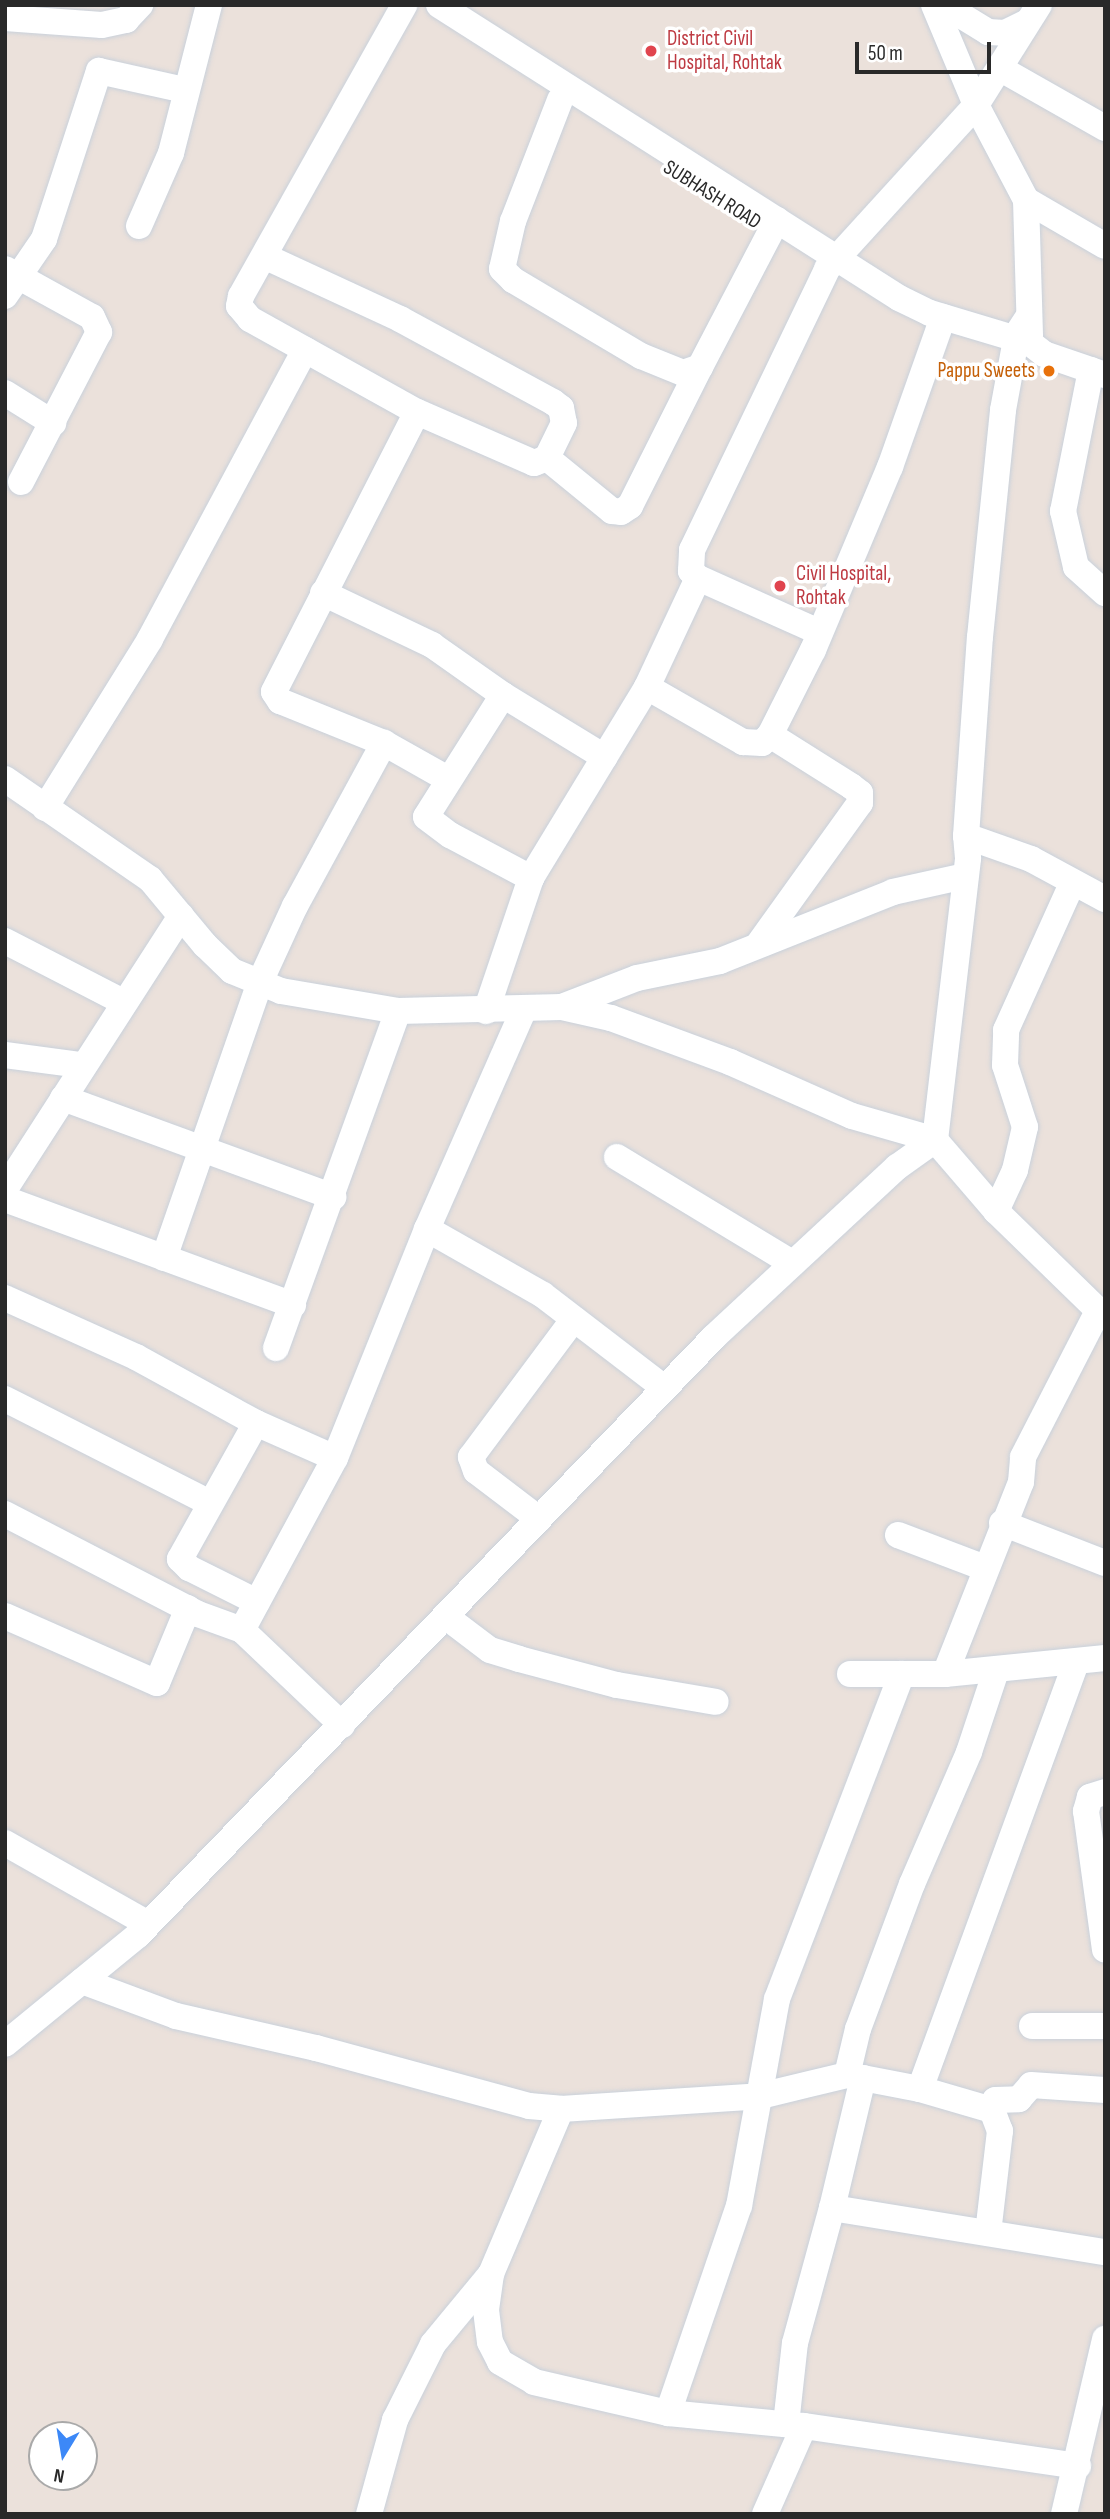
<!DOCTYPE html>
<html>
<head>
<meta charset="utf-8">
<style>
	body { margin:0 }
	#map { position:relative; width:1110px; height:2519px; overflow:hidden; background:#ebe1db; font-family:"Sofia Sans Condensed",sans-serif }
	div>[style] { position:absolute }
	.roads { filter:drop-shadow(0 0 2px #c9d1db) drop-shadow(0 0 2px #c9d1db) }
	.minor>* { height:26px; margin:-13px; padding:0 13px; transform-origin:13px; border-radius:13px; background:#fff }
	.dots>* { width:19px; height:19px; translate:-50% -50%; box-sizing:border-box; border:4px solid #fff; border-radius:50% }
	span { translate:-50% -50%; white-space:nowrap; text-align:center; line-height:1.15; -webkit-text-stroke:7px #fff; paint-order:stroke }
	.health-label { font-size:21px; color:#be3a42 }
	.left { translate:0 -50%; text-align:left }
	.street-label { font-size:21px; color:#292929 }
	.food-label { font-size:21px; color:#c56008 }
	.right { translate:-100% -50%; text-align:right }
	.frame { position:absolute; inset:0; border:7px solid #292929; pointer-events:none }
	.north { position:absolute; left:28px; top:2421px; width:70px; height:70px; box-sizing:border-box; background:#fff; border:2px solid #a9a9a9; border-radius:50%; rotate:191deg; font-size:19px; font-weight:700; line-height:28px; text-align:center; color:#292929 }
	.north::after { content:''; display:block; margin:auto; width:24px; height:32px; background:#3c88f7; clip-path:polygon(50% 0,100% 100%,50% 72%,0 100%) }
	.scale { position:absolute; left:855px; top:42px; width:136px; height:32px; box-sizing:border-box; border:4px solid #292929; border-top:0; padding-left:9px; font-size:21px; line-height:24px; white-space:nowrap; color:#292929; -webkit-text-stroke:5px #fff; paint-order:stroke }
</style>
</head>
<body>
<div id="map">
	<div class="roads">
		<div class="minor">
			<i style="left:439px;top:5px;width:545px;rotate:32.5deg"></i>
			<i style="left:899px;top:298px;width:34px;rotate:26deg"></i>
			<i style="left:930px;top:313px;width:104px;rotate:16.7deg"></i>
			<i style="left:1030px;top:343px;width:18px;rotate:38deg"></i>
			<i style="left:1044px;top:354px;width:65px;rotate:19deg"></i>
			<i style="left:934px;top:5px;width:108px;rotate:67.2deg"></i>
			<i style="left:976px;top:105px;width:107px;rotate:62.2deg"></i>
			<i style="left:1026px;top:200px;width:136px;rotate:88.3deg"></i>
			<i style="left:944px;top:5px;width:52px;rotate:31.5deg"></i>
			<i style="left:988px;top:32px;width:17px;rotate:3deg"></i>
			<i style="left:1005px;top:33px;width:25px;rotate:-26deg"></i>
			<i style="left:5px;top:18px;width:97px;rotate:4.1deg"></i>
			<i style="left:102px;top:25px;width:25px;rotate:-12deg"></i>
			<i style="left:126px;top:20px;width:21px;rotate:-47deg"></i>
			<i style="left:1001px;top:69px;width:120px;rotate:29.6deg"></i>
			<i style="left:560px;top:100px;width:130px;rotate:111.2deg"></i>
			<i style="left:513px;top:221px;width:49px;rotate:102.9deg"></i>
			<i style="left:502px;top:269px;width:16px;rotate:45deg"></i>
			<i style="left:513px;top:280px;width:149px;rotate:30.7deg"></i>
			<i style="left:641px;top:356px;width:45px;rotate:22deg"></i>
			<i style="left:683px;top:373px;width:18px;rotate:-19deg"></i>
			<i style="left:700px;top:367px;width:166px;rotate:-62.4deg"></i>
			<i style="left:1026px;top:200px;width:91px;rotate:30.2deg"></i>
			<i style="left:139px;top:226px;width:80px;rotate:-66.3deg"></i>
			<i style="left:171px;top:153px;width:153px;rotate:-75.6deg"></i>
			<i style="left:266px;top:257px;width:148px;rotate:24.8deg"></i>
			<i style="left:400px;top:319px;width:174px;rotate:28.5deg"></i>
			<i style="left:553px;top:402px;width:10px;rotate:37deg"></i>
			<i style="left:561px;top:408px;width:15px;rotate:79deg"></i>
			<i style="left:564px;top:423px;width:39px;rotate:116deg"></i>
			<i style="left:547px;top:458px;width:14px;rotate:159deg"></i>
			<i style="left:534px;top:463px;width:128px;rotate:-156.4deg"></i>
			<i style="left:417px;top:412px;width:191px;rotate:-150.9deg"></i>
			<i style="left:250px;top:319px;width:17px;rotate:-130deg"></i>
			<i style="left:239px;top:306px;width:10px;rotate:-79deg"></i>
			<i style="left:241px;top:296px;width:334px;rotate:-60.7deg"></i>
			<i style="left:5px;top:269px;width:99px;rotate:28.9deg"></i>
			<i style="left:92px;top:317px;width:17px;rotate:65deg"></i>
			<i style="left:99px;top:332px;width:169px;rotate:117.5deg"></i>
			<i style="left:5px;top:296px;width:69px;rotate:-55.6deg"></i>
			<i style="left:44px;top:239px;width:177px;rotate:-71.9deg"></i>
			<i style="left:99px;top:71px;width:88px;rotate:12.5deg"></i>
			<i style="left:1091px;top:370px;width:144px;rotate:101.2deg"></i>
			<i style="left:1063px;top:511px;width:57px;rotate:76.9deg"></i>
			<i style="left:1076px;top:567px;width:39px;rotate:42deg"></i>
			<i style="left:5px;top:393px;width:57px;rotate:32deg"></i>
			<i style="left:417px;top:412px;width:314px;rotate:117.1deg"></i>
			<i style="left:274px;top:692px;width:11px;rotate:56deg"></i>
			<i style="left:280px;top:701px;width:112px;rotate:22deg"></i>
			<i style="left:384px;top:743px;width:73px;rotate:29.4deg"></i>
			<i style="left:547px;top:458px;width:84px;rotate:39.2deg"></i>
			<i style="left:612px;top:511px;width:9px;rotate:6deg"></i>
			<i style="left:621px;top:512px;width:11px;rotate:-34deg"></i>
			<i style="left:630px;top:506px;width:156px;rotate:-63.3deg"></i>
			<i style="left:323px;top:593px;width:121px;rotate:25.5deg"></i>
			<i style="left:432px;top:645px;width:87px;rotate:35.2deg"></i>
			<i style="left:503px;top:695px;width:144px;rotate:122.3deg"></i>
			<i style="left:426px;top:817px;width:30px;rotate:37deg"></i>
			<i style="left:450px;top:835px;width:92px;rotate:28deg"></i>
			<i style="left:819px;top:632px;width:133px;rotate:-155.9deg"></i>
			<i style="left:698px;top:578px;width:10px;rotate:-135deg"></i>
			<i style="left:691px;top:571px;width:21px;rotate:-87deg"></i>
			<i style="left:692px;top:550px;width:312px;rotate:-64.3deg"></i>
			<i style="left:827px;top:269px;width:222px;rotate:-47.7deg"></i>
			<i style="left:976px;top:105px;width:118px;rotate:-57.8deg"></i>
			<i style="left:647px;top:687px;width:111px;rotate:29.8deg"></i>
			<i style="left:743px;top:742px;width:19px;rotate:3deg"></i>
			<i style="left:762px;top:743px;width:11px;rotate:-45deg"></i>
			<i style="left:770px;top:735px;width:95px;rotate:-63.2deg"></i>
			<i style="left:813px;top:650px;width:199px;rotate:-67.2deg"></i>
			<i style="left:890px;top:467px;width:159px;rotate:-70.5deg"></i>
			<i style="left:503px;top:695px;width:119px;rotate:31.5deg"></i>
			<i style="left:5px;top:779px;width:176px;rotate:34.6deg"></i>
			<i style="left:150px;top:879px;width:86px;rotate:50.2deg"></i>
			<i style="left:205px;top:945px;width:37px;rotate:44deg"></i>
			<i style="left:232px;top:971px;width:53px;rotate:22.2deg"></i>
			<i style="left:281px;top:991px;width:119px;rotate:9.7deg"></i>
			<i style="left:398px;top:1011px;width:164px;rotate:-1.4deg"></i>
			<i style="left:562px;top:1007px;width:50px;rotate:12.7deg"></i>
			<i style="left:611px;top:1018px;width:127px;rotate:20.3deg"></i>
			<i style="left:730px;top:1062px;width:133px;rotate:23.9deg"></i>
			<i style="left:852px;top:1116px;width:86px;rotate:16.1deg"></i>
			<i style="left:935px;top:1140px;width:94px;rotate:49.3deg"></i>
			<i style="left:996px;top:1211px;width:152px;rotate:44.2deg"></i>
			<i style="left:45px;top:808px;width:199px;rotate:-58.1deg"></i>
			<i style="left:150px;top:639px;width:328px;rotate:-61.8deg"></i>
			<i style="left:966px;top:836px;width:69px;rotate:19.5deg"></i>
			<i style="left:1031px;top:859px;width:84px;rotate:28.4deg"></i>
			<i style="left:5px;top:941px;width:133px;rotate:27.3deg"></i>
			<i style="left:760px;top:942px;width:171px;rotate:-54.3deg"></i>
			<i style="left:860px;top:803px;width:10px;rotate:-90deg"></i>
			<i style="left:860px;top:793px;width:11px;rotate:-142deg"></i>
			<i style="left:851px;top:786px;width:96px;rotate:-147.8deg"></i>
			<i style="left:562px;top:1007px;width:80px;rotate:-21.1deg"></i>
			<i style="left:637px;top:978px;width:85px;rotate:-11.6deg"></i>
			<i style="left:720px;top:961px;width:186px;rotate:-21.7deg"></i>
			<i style="left:893px;top:892px;width:74px;rotate:-12.5deg"></i>
			<i style="left:486px;top:1011px;width:140px;rotate:-71.3deg"></i>
			<i style="left:531px;top:878px;width:223px;rotate:-58.7deg"></i>
			<i style="left:647px;top:687px;width:120px;rotate:-64.9deg"></i>
			<i style="left:5px;top:1055px;width:77px;rotate:7.5deg"></i>
			<i style="left:63px;top:1098px;width:288px;rotate:20.1deg"></i>
			<i style="left:617px;top:1157px;width:205px;rotate:31.2deg"></i>
			<i style="left:5px;top:1189px;width:325px;rotate:-57.2deg"></i>
			<i style="left:5px;top:1199px;width:307px;rotate:20.2deg"></i>
			<i style="left:996px;top:1211px;width:45px;rotate:-65.1deg"></i>
			<i style="left:1015px;top:1170px;width:44px;rotate:-76.9deg"></i>
			<i style="left:1025px;top:1127px;width:65px;rotate:-107.9deg"></i>
			<i style="left:1005px;top:1065px;width:35px;rotate:-88deg"></i>
			<i style="left:1006px;top:1030px;width:160px;rotate:-65.7deg"></i>
			<i style="left:427px;top:1229px;width:133px;rotate:29.6deg"></i>
			<i style="left:543px;top:1295px;width:153px;rotate:37.5deg"></i>
			<i style="left:164px;top:1258px;width:292px;rotate:-70.8deg"></i>
			<i style="left:260px;top:982px;width:84px;rotate:-65.3deg"></i>
			<i style="left:295px;top:906px;width:186px;rotate:-61.4deg"></i>
			<i style="left:5px;top:1298px;width:144px;rotate:24.2deg"></i>
			<i style="left:136px;top:1357px;width:137px;rotate:28.8deg"></i>
			<i style="left:256px;top:1423px;width:86px;rotate:23.9deg"></i>
			<i style="left:276px;top:1348px;width:358px;rotate:-70.1deg"></i>
			<i style="left:5px;top:1399px;width:230px;rotate:26.9deg"></i>
			<i style="left:256px;top:1423px;width:156px;rotate:119.2deg"></i>
			<i style="left:180px;top:1559px;width:13px;rotate:45deg"></i>
			<i style="left:189px;top:1568px;width:76px;rotate:26.6deg"></i>
			<i style="left:5px;top:1514px;width:217px;rotate:27.4deg"></i>
			<i style="left:198px;top:1614px;width:47px;rotate:20deg"></i>
			<i style="left:242px;top:1630px;width:138px;rotate:43.5deg"></i>
			<i style="left:539px;top:1519px;width:79px;rotate:-142.7deg"></i>
			<i style="left:476px;top:1471px;width:15px;rotate:-110deg"></i>
			<i style="left:471px;top:1457px;width:172px;rotate:-53.3deg"></i>
			<i style="left:1002px;top:1523px;width:110px;rotate:21.2deg"></i>
			<i style="left:898px;top:1535px;width:93px;rotate:20.8deg"></i>
			<i style="left:5px;top:1616px;width:166px;rotate:23.8deg"></i>
			<i style="left:157px;top:1683px;width:81px;rotate:-67.5deg"></i>
			<i style="left:445px;top:1616px;width:56px;rotate:37.1deg"></i>
			<i style="left:490px;top:1650px;width:30px;rotate:17deg"></i>
			<i style="left:519px;top:1659px;width:101px;rotate:14.9deg"></i>
			<i style="left:617px;top:1685px;width:100px;rotate:9.7deg"></i>
			<i style="left:242px;top:1630px;width:196px;rotate:-61.6deg"></i>
			<i style="left:335px;top:1458px;width:247px;rotate:-68.1deg"></i>
			<i style="left:427px;top:1229px;width:238px;rotate:-66.2deg"></i>
			<i style="left:850px;top:1674px;width:95px"></i>
			<i style="left:945px;top:1674px;width:161px;rotate:-5.7deg"></i>
			<i style="left:945px;top:1674px;width:206px;rotate:-68.4deg"></i>
			<i style="left:1021px;top:1482px;width:25px;rotate:-85deg"></i>
			<i style="left:1023px;top:1457px;width:164px;rotate:-62.8deg"></i>
			<i style="left:1105px;top:1792px;width:16px;rotate:162deg"></i>
			<i style="left:1090px;top:1797px;width:15px;rotate:106deg"></i>
			<i style="left:1086px;top:1811px;width:140px;rotate:82.2deg"></i>
			<i style="left:5px;top:1843px;width:164px;rotate:29.5deg"></i>
			<i style="left:82px;top:1981px;width:100px;rotate:20.4deg"></i>
			<i style="left:176px;top:2016px;width:144px;rotate:12.9deg"></i>
			<i style="left:316px;top:2048px;width:221px;rotate:15.2deg"></i>
			<i style="left:529px;top:2106px;width:32px;rotate:5deg"></i>
			<i style="left:561px;top:2109px;width:199px;rotate:-3.7deg"></i>
			<i style="left:760px;top:2096px;width:89px;rotate:-13.6deg"></i>
			<i style="left:847px;top:2075px;width:74px;rotate:10.9deg"></i>
			<i style="left:920px;top:2089px;width:75px;rotate:16.3deg"></i>
			<i style="left:992px;top:2110px;width:10px;rotate:-73deg"></i>
			<i style="left:995px;top:2100px;width:24px;rotate:-2deg"></i>
			<i style="left:1019px;top:2099px;width:18px;rotate:-49deg"></i>
			<i style="left:1031px;top:2085px;width:74px;rotate:3.9deg"></i>
			<i style="left:1032px;top:2026px;width:73px"></i>
			<i style="left:5px;top:2044px;width:172px;rotate:-39.3deg"></i>
			<i style="left:138px;top:1935px;width:830px;rotate:-46.07deg"></i>
			<i style="left:714px;top:1337px;width:250px;rotate:-42.9deg"></i>
			<i style="left:897px;top:1167px;width:47px;rotate:-35.4deg"></i>
			<i style="left:935px;top:1140px;width:284px;rotate:-83.3deg"></i>
			<i style="left:968px;top:858px;width:22px;rotate:-95deg"></i>
			<i style="left:966px;top:836px;width:199px;rotate:-86deg"></i>
			<i style="left:980px;top:637px;width:228px;rotate:-84.2deg"></i>
			<i style="left:1003px;top:410px;width:77px;rotate:-79.6deg"></i>
			<i style="left:1017px;top:334px;width:17px;rotate:-57deg"></i>
			<i style="left:847px;top:2075px;width:47px;rotate:-76.6deg"></i>
			<i style="left:858px;top:2029px;width:155px;rotate:-69.6deg"></i>
			<i style="left:912px;top:1884px;width:144px;rotate:-66.6deg"></i>
			<i style="left:969px;top:1752px;width:85px;rotate:-71.6deg"></i>
			<i style="left:863px;top:2078px;width:134px;rotate:103.4deg"></i>
			<i style="left:832px;top:2208px;width:277px;rotate:9.2deg"></i>
			<i style="left:920px;top:2089px;width:455px;rotate:-69.9deg"></i>
			<i style="left:561px;top:2109px;width:179px;rotate:113deg"></i>
			<i style="left:491px;top:2274px;width:36px;rotate:98deg"></i>
			<i style="left:486px;top:2310px;width:32px;rotate:83deg"></i>
			<i style="left:490px;top:2342px;width:22px;rotate:63deg"></i>
			<i style="left:500px;top:2362px;width:39px;rotate:30deg"></i>
			<i style="left:534px;top:2382px;width:138px;rotate:13deg"></i>
			<i style="left:668px;top:2413px;width:137px;rotate:5.5deg"></i>
			<i style="left:804px;top:2426px;width:277px;rotate:8.3deg"></i>
			<i style="left:988px;top:2233px;width:103px;rotate:-83.3deg"></i>
			<i style="left:1000px;top:2131px;width:22px;rotate:-111deg"></i>
			<i style="left:668px;top:2413px;width:219px;rotate:-71.1deg"></i>
			<i style="left:739px;top:2206px;width:210px;rotate:-79.6deg"></i>
			<i style="left:777px;top:1999px;width:348px;rotate:-69deg"></i>
			<i style="left:786px;top:2424px;width:81px;rotate:-83.7deg"></i>
			<i style="left:795px;top:2343px;width:140px;rotate:-74.7deg"></i>
			<i style="left:369px;top:2514px;width:98px;rotate:-74.5deg"></i>
			<i style="left:395px;top:2420px;width:85px;rotate:-63.4deg"></i>
			<i style="left:433px;top:2344px;width:91px;rotate:-50.4deg"></i>
			<i style="left:765px;top:2514px;width:96px;rotate:-66.1deg"></i>
			<i style="left:1064px;top:2514px;width:180px;rotate:-76.8deg"></i>
		</div>
	</div>
	<div class="dots">
		<i style="left:651px;top:51px;background:#e0444e"></i>
		<i style="left:1049px;top:371px;background:#e8710a"></i>
		<i style="left:780px;top:586px;background:#e0444e"></i>
	</div>
	<div class="health-label">
		<span class="left" style="left:667px;top:51px">District Civil<br>Hospital, Rohtak</span>
		<span class="left" style="left:796px;top:586px">Civil Hospital,<br>Rohtak</span>
	</div>
	<div class="street-label">
		<span style="left:712px;top:195px;rotate:32deg">SUBHASH ROAD</span>
	</div>
	<div class="food-label">
		<span class="right" style="left:1035px;top:371px">Pappu Sweets</span>
	</div>
	<div class="frame"></div>
	<div class="north">N</div>
	<div class="scale">50 m</div>
</div>
</body>
</html>
